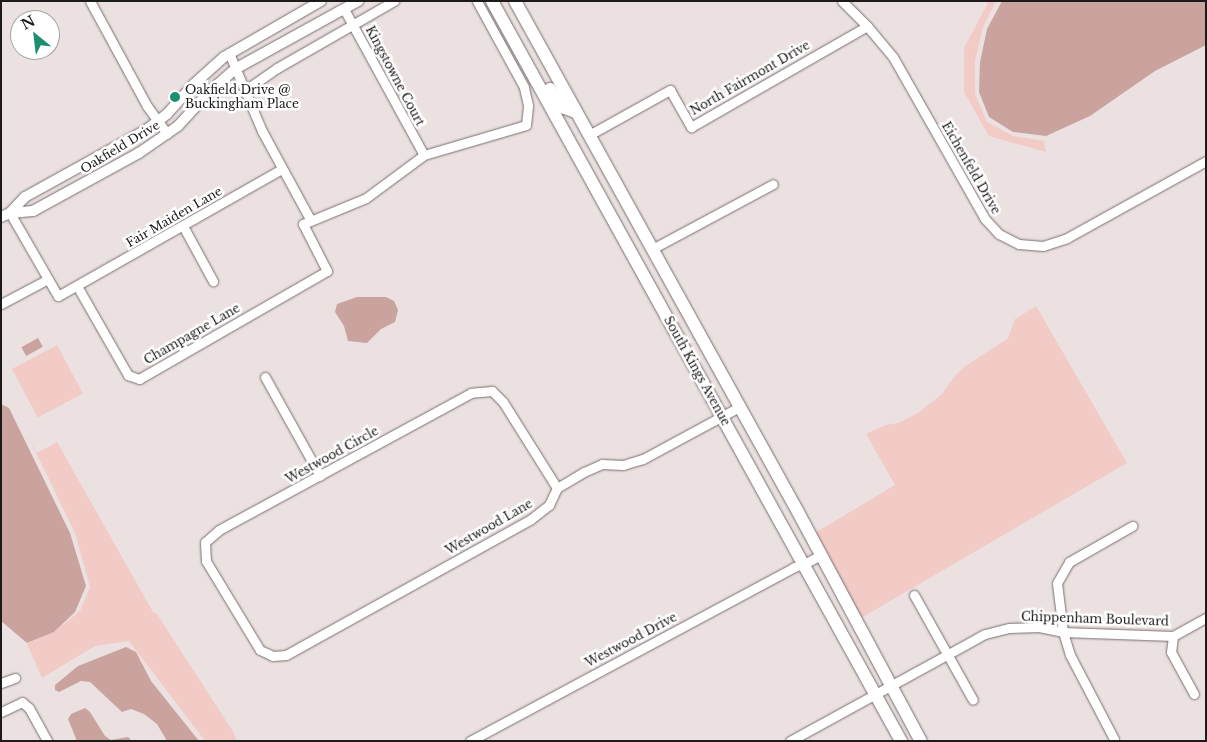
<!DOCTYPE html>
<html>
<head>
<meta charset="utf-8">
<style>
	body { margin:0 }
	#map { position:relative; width:1207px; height:742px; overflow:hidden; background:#ebe1e0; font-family:"Libre Baskerville",serif }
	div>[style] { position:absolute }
	.green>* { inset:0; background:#f2cac6; transform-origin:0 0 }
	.water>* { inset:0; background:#caa39f; transform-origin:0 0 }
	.roads { filter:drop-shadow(0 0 1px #786f6f) drop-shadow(0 0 1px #786f6f) }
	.minor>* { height:9px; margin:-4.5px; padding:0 4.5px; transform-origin:4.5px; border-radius:4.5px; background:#fff }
	.tertiary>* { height:10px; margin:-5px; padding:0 5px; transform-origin:5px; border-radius:5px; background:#fff }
	.secondary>* { height:12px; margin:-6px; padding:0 6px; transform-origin:6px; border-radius:6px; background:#fff }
	.dots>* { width:14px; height:14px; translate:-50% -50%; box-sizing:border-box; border:2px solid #fff; border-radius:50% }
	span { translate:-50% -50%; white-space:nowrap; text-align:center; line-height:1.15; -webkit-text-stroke:5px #fff; paint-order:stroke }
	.street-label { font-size:12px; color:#1d1a1a }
	.poi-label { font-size:12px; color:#1d1a1a }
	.left { translate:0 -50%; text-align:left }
	.frame { position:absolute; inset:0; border:2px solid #1d1a1a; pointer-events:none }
	.north { position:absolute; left:10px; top:10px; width:50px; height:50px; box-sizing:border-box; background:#fff; border:1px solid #a5a3a3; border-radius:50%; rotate:331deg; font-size:14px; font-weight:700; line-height:20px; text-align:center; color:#1d1a1a }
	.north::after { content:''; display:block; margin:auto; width:18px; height:22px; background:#1d8f70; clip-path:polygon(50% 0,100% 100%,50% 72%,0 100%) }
</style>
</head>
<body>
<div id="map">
	<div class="green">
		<i style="clip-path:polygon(989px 1px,996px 1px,983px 27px,975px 61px,975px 94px,987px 122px,1013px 136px,1044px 141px,1046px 152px,989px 136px,964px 92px,964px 48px)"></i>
		<i style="clip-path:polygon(1036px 306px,1127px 463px,861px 618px,815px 533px,895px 485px,866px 434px,885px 425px,899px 423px,918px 413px,942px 394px,953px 378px,964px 367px,1004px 341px,1008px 338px,1015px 319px)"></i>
		<i style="left:57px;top:345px;width:55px;height:51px;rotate:62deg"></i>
		<i style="clip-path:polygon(27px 434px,37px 453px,57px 442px,153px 612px,157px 614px,232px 730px,237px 741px,205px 741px,129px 641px,95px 646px,42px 678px,27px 644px,54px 632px,80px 611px,90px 587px,75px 533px)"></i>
	</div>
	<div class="water">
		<i style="clip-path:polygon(1002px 1px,1206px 1px,1206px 45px,1155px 71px,1090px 116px,1046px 136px,1013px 132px,989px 117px,979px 92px,980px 62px,987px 29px)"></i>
		<i style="clip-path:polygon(357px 297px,386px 297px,394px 301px,398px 310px,395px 322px,381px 329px,367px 343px,348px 341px,344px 326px,335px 312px,337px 304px)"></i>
		<i style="left:38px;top:338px;width:10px;height:19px;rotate:61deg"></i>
		<i style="clip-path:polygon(1px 404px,9px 408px,70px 533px,86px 586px,75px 612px,54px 632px,27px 643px,1px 621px)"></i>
		<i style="clip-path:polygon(126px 647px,136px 652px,151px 681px,199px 741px,167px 741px,157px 724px,144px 714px,131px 709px,122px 712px,90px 682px,81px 681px,59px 692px,55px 690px,55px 685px,78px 666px)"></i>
		<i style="clip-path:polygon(85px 708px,90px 712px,105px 736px,111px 740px,128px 737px,132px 741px,77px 741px,68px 719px,71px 714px)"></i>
	</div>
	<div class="roads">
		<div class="minor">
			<i style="left:90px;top:1px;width:119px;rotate:61.5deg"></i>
			<i style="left:147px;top:106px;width:34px;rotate:54deg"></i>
			<i style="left:842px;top:1px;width:35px;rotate:45deg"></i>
			<i style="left:867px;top:26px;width:40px;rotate:50deg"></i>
			<i style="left:893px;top:57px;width:186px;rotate:60.4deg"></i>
			<i style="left:985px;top:219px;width:21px;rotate:47deg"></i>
			<i style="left:999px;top:234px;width:22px;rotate:27deg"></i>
			<i style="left:1019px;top:244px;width:24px;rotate:5deg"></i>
			<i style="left:1043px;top:246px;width:25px;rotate:-18deg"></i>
			<i style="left:1067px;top:238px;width:159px;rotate:-29deg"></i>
			<i style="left:344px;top:9px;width:166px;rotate:61.3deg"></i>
			<i style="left:229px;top:53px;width:85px;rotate:67.1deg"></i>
			<i style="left:262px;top:131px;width:102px;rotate:61.4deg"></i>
			<i style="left:244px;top:91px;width:40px;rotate:-34.9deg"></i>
			<i style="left:277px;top:68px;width:135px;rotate:-29.8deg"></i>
			<i style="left:589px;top:135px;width:93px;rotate:-29.1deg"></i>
			<i style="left:670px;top:90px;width:43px;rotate:60.4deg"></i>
			<i style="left:691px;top:127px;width:203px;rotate:-29.8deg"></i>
			<i style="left:10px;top:213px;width:96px;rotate:60deg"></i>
			<i style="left:58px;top:296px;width:257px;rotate:-29.6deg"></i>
			<i style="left:183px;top:226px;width:63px;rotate:61.4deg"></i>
			<i style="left:652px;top:249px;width:137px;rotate:-28.2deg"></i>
			<i style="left:77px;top:286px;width:103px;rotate:60.2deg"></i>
			<i style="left:128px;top:375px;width:12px;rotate:20deg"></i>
			<i style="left:139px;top:379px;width:217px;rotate:-29.9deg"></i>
			<i style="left:327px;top:271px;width:53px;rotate:-117.1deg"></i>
			<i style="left:303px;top:224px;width:68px;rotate:-22.4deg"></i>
			<i style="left:366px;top:198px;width:72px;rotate:-36.6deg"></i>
			<i style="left:424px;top:155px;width:106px;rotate:-16.4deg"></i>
			<i style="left:526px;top:125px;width:20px;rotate:-84deg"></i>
			<i style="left:528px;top:105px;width:18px;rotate:-103deg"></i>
			<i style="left:524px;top:87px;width:98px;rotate:-118.7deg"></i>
			<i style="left:1px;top:304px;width:53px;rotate:-28deg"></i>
			<i style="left:265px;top:377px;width:113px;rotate:60.9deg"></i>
			<i style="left:557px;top:488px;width:102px;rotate:-122.1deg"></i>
			<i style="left:503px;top:402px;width:16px;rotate:-135deg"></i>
			<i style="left:492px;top:391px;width:21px;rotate:175deg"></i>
			<i style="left:471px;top:393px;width:287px;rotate:151.5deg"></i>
			<i style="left:219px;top:530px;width:18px;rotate:139deg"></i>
			<i style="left:205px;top:542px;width:19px;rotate:87deg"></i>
			<i style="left:206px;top:561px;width:104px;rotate:58.8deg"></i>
			<i style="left:260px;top:650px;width:14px;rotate:25deg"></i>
			<i style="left:273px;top:656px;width:13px;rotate:-4deg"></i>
			<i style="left:286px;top:655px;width:280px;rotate:-29deg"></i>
			<i style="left:531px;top:519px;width:23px;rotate:-38deg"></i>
			<i style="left:549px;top:505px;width:19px;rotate:-65deg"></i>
			<i style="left:557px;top:488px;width:31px;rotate:-31deg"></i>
			<i style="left:584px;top:472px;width:20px;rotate:-24deg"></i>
			<i style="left:602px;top:464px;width:21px;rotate:3deg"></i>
			<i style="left:623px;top:465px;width:21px;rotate:-17deg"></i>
			<i style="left:643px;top:459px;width:109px;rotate:-28.4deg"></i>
			<i style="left:914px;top:595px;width:120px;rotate:60.7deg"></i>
			<i style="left:1173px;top:636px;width:16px;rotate:97deg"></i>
			<i style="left:1171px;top:652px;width:48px;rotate:61.3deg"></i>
			<i style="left:1px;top:683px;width:15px;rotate:-20deg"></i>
			<i style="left:1px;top:712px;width:23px;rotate:-25deg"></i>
			<i style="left:22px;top:702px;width:9px;rotate:41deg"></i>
			<i style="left:29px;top:708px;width:38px;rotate:61deg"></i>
			<i style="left:1114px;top:739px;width:95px;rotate:-117.6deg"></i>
			<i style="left:1070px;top:655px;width:24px;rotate:-107deg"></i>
			<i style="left:1063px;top:632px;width:49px;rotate:-97deg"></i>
			<i style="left:1057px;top:583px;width:24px;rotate:-60deg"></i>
			<i style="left:1069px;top:562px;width:73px;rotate:-29.7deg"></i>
			<i style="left:470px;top:741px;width:368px;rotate:-28.2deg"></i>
			<i style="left:794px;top:567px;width:10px;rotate:-17deg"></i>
			<i style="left:804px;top:564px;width:19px;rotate:-28deg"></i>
			<i style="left:790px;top:741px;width:222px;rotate:-28.8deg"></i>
			<i style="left:985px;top:634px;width:25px;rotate:-14deg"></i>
			<i style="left:1009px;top:628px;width:30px;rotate:-2deg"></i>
			<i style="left:1039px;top:627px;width:25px;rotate:12deg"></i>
			<i style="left:1063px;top:632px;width:110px;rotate:2.1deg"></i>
			<i style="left:1173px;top:636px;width:38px;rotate:-29deg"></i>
		</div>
		<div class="tertiary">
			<i style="left:10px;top:213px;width:23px;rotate:-5deg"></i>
			<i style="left:33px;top:211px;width:121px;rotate:-28.7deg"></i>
			<i style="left:139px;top:153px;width:47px;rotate:-34.7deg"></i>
			<i style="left:178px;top:126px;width:47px;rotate:-47.6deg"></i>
			<i style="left:210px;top:91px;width:33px;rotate:-41deg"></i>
			<i style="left:235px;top:69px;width:141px;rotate:-28.9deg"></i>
			<i style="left:1px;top:217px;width:10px;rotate:-24deg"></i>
			<i style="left:10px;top:213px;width:22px;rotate:-47deg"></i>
			<i style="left:25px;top:197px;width:138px;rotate:-29deg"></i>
			<i style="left:146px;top:130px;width:26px;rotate:-37deg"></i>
			<i style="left:167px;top:114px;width:40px;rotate:-48deg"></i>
			<i style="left:194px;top:84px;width:40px;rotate:-42deg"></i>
			<i style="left:224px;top:57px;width:112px;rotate:-30deg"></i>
		</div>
		<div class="secondary">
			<i style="left:492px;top:1px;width:846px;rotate:61.07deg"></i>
			<i style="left:515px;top:1px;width:584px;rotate:61.02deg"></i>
			<i style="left:798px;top:512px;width:260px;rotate:61.8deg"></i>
			<i style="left:550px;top:89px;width:22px;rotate:56deg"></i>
			<i style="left:562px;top:107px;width:15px;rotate:20deg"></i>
		</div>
	</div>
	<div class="dots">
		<i style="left:175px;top:97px;background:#1d8f70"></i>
	</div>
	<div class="street-label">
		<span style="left:395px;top:76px;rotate:62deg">Kingstowne Court</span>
		<span style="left:750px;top:78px;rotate:-30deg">North Fairmont Drive</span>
		<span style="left:120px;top:147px;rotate:-31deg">Oakfield Drive</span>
		<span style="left:971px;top:168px;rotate:60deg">Eichenfeld Drive</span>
		<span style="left:174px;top:217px;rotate:-30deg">Fair Maiden Lane</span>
		<span style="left:192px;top:334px;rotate:-30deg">Champagne Lane</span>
		<span style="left:697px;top:371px;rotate:61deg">South Kings Avenue</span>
		<span style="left:332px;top:455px;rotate:-29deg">Westwood Circle</span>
		<span style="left:489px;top:527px;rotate:-30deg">Westwood Lane</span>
		<span style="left:1095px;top:619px;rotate:2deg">Chippenham Boulevard</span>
		<span style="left:631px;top:640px;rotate:-28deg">Westwood Drive</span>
	</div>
	<div class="poi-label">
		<span class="left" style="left:185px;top:97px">Oakfield Drive @<br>Buckingham Place</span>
	</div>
	<div class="frame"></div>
	<div class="north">N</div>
</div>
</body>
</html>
